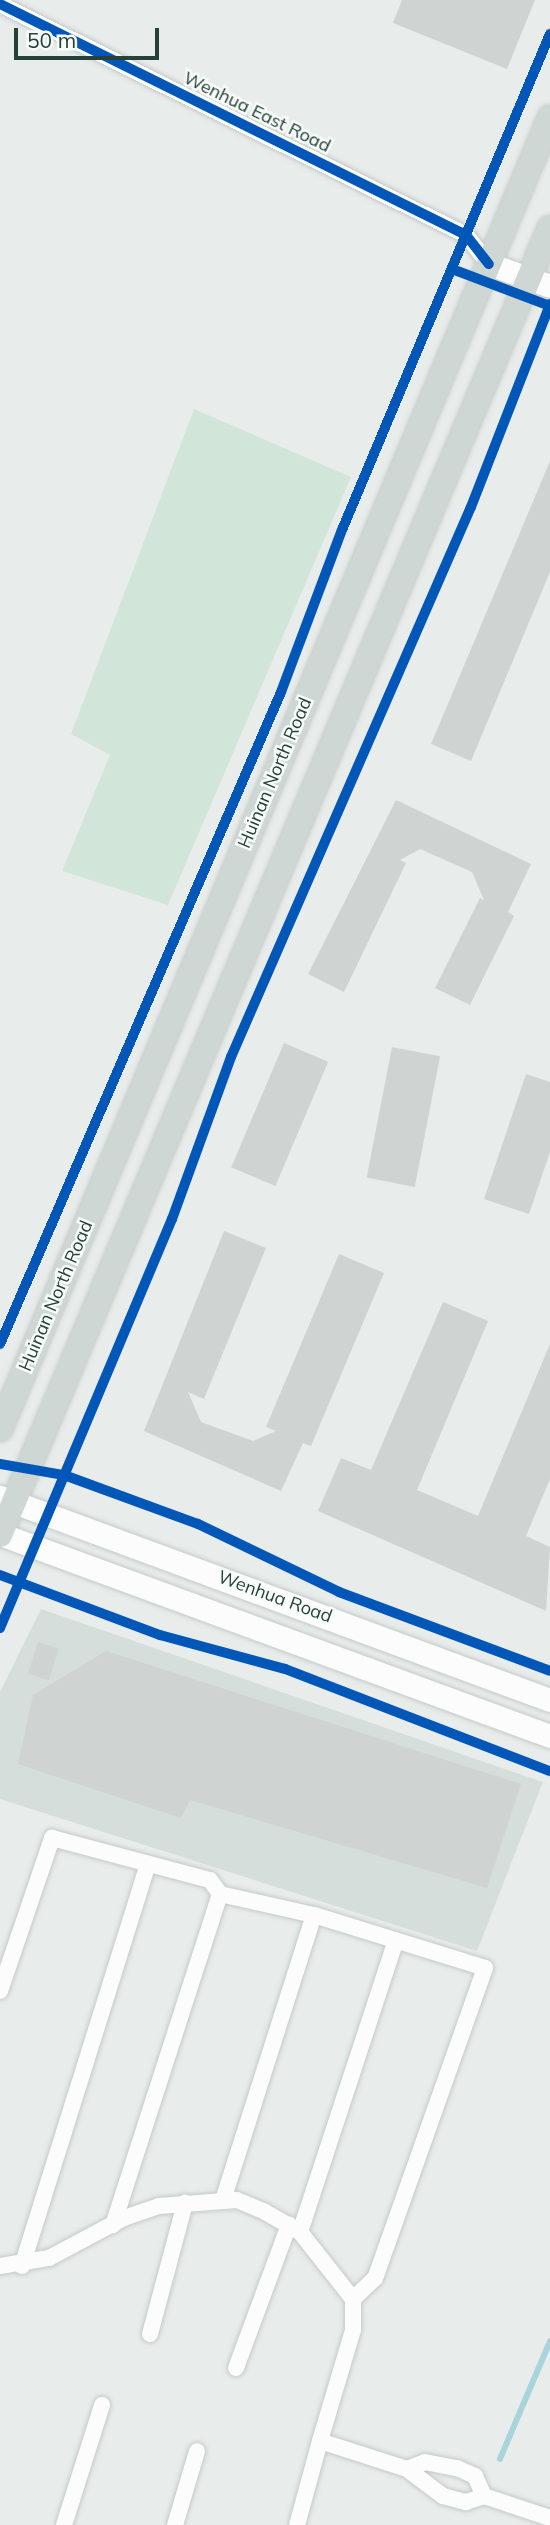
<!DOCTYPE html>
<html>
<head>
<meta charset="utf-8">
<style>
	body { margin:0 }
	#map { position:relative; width:550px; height:2525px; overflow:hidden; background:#e8edeb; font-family:Mulish,sans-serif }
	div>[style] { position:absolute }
	.built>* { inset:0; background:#d6dedb }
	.green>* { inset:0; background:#d1e6d8 }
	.stream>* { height:6px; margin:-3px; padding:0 3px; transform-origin:3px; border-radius:3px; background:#a9d4db }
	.building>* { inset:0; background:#cfd4d2; transform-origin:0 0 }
	.roads { filter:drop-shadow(0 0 2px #c5cac8) drop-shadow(0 0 2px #c5cac8) }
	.street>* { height:16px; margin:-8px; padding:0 8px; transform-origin:8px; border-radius:8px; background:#fcfcfc }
	.secondary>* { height:23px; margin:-11.5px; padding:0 11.5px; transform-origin:11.5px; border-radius:11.5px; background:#fcfcfc }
	.primary>* { height:24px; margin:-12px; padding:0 12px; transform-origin:12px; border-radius:12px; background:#cfd7d5 }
	.cycleway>* { height:10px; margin:-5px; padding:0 5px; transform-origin:5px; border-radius:5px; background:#0057b8 }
	span { translate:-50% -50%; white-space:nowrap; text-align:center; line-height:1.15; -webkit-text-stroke:5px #f7fbf9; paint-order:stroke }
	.street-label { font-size:18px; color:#24423a }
	.scale { position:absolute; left:14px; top:28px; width:145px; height:32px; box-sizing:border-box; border:4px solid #24423a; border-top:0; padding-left:9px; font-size:21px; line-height:24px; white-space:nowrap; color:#24423a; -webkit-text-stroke:5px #f7fbf9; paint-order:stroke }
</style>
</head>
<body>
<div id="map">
	<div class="built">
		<i style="clip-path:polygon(41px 1609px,543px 1782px,477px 1951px,0 1799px,0 1692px)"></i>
	</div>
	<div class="green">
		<i style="clip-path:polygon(194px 409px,351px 477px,168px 905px,62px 871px,110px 755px,71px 734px)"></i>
	</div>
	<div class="stream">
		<i style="left:500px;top:2459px;width:128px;rotate:-67deg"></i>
	</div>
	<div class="building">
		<i style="clip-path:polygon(402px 0,535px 0,507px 69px,393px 23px)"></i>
		<i style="clip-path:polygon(550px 461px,550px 572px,471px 761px,431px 744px)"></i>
		<i style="clip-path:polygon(396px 800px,531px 864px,508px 912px,514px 916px,470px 1005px,435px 988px,480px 898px,484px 900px,472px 872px,420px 849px,400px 860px,406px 863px,344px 992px,308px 974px)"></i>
		<i style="left:284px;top:1043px;width:48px;height:135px;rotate:23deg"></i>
		<i style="left:392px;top:1047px;width:49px;height:133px;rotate:11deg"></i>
		<i style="clip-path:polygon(526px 1074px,550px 1082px,550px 1152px,529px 1214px,484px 1199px)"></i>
		<i style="clip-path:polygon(224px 1231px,266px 1248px,204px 1399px,188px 1392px,201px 1422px,253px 1441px,276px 1431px,266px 1427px,339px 1254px,384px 1273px,311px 1446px,303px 1443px,281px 1491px,144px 1431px)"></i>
		<i style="clip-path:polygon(443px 1302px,488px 1321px,417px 1490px,478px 1516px,550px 1344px,550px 1479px,526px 1536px,550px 1547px,546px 1611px,318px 1511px,341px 1458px,371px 1470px)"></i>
		<i style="left:38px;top:1642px;width:22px;height:33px;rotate:18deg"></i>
		<i style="clip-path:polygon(106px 1651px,521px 1784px,487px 1888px,190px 1800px,181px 1818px,18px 1764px,33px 1695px)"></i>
	</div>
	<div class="roads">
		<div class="street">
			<i style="left:0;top:4px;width:520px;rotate:26.37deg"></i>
			<i style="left:466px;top:235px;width:37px;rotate:52deg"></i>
			<i style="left:220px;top:1894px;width:96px;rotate:12.6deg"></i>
			<i style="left:314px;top:1915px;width:179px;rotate:17.2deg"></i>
			<i style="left:485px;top:1968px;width:329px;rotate:109.5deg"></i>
			<i style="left:375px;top:2278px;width:30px;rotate:136deg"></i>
			<i style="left:0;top:1991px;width:162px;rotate:-71.2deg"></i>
			<i style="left:52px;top:1838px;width:163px;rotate:14.9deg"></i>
			<i style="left:210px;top:1880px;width:17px;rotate:54deg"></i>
			<i style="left:220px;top:1894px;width:348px;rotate:107.9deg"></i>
			<i style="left:223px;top:2200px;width:299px;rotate:-72.3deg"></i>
			<i style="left:300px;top:2232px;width:307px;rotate:-71.8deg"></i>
			<i style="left:0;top:2266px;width:50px;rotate:-9.3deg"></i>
			<i style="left:49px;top:2258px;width:85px;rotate:-28.1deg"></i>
			<i style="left:124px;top:2218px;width:37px;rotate:-19deg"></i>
			<i style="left:159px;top:2206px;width:78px;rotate:-4.4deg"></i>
			<i style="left:237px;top:2200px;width:30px;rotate:23deg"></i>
			<i style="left:265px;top:2212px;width:40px;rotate:29.7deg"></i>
			<i style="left:300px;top:2232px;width:85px;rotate:51.7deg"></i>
			<i style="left:353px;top:2299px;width:31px;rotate:90deg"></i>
			<i style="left:353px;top:2330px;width:116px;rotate:106.6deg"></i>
			<i style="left:320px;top:2441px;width:91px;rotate:17.8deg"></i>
			<i style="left:407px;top:2469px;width:45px;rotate:36.9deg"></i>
			<i style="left:443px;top:2496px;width:24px;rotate:15deg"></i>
			<i style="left:466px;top:2502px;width:19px;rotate:-18deg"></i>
			<i style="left:484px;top:2496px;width:70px;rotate:18.4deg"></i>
			<i style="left:22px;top:2266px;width:421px;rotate:-72.6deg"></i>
			<i style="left:150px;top:2334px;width:136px;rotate:-75deg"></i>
			<i style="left:236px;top:2368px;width:153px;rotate:-69.7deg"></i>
			<i style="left:407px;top:2469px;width:19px;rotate:-21deg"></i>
			<i style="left:425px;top:2462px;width:33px;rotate:11deg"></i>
			<i style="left:457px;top:2468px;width:20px;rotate:24deg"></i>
			<i style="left:475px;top:2476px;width:22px;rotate:66deg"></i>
			<i style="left:64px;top:2525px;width:126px;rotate:-72.4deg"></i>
			<i style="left:175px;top:2525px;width:77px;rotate:-73.4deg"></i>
			<i style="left:297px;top:2525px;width:87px;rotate:-74.7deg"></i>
		</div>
		<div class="secondary">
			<i style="left:489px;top:264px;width:65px;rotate:19.8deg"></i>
			<i style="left:0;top:1497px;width:586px;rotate:20.26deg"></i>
			<i style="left:0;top:1534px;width:586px;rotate:20.17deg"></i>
		</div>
		<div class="primary">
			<i style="left:0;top:1429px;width:1422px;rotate:-67.24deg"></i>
			<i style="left:0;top:1535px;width:1418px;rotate:-67.18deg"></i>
		</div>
	</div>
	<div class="cycleway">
		<i style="left:0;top:4px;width:520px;rotate:26.37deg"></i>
		<i style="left:466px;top:235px;width:37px;rotate:52deg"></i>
		<i style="left:452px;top:269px;width:105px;rotate:20.7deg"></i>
		<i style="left:0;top:1344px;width:710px;rotate:-66.68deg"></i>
		<i style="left:281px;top:692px;width:173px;rotate:-69.4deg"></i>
		<i style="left:342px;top:530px;width:538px;rotate:-67.25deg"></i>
		<i style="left:0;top:1464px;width:65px;rotate:9.8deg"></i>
		<i style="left:64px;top:1475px;width:143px;rotate:20.1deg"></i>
		<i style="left:198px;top:1524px;width:157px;rotate:25.7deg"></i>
		<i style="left:339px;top:1592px;width:225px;rotate:20.5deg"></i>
		<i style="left:0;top:1575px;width:171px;rotate:20.6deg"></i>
		<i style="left:160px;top:1635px;width:130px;rotate:15.2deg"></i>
		<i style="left:285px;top:1669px;width:284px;rotate:21.1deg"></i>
		<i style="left:0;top:1628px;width:444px;rotate:-67.2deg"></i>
		<i style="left:172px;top:1219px;width:172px;rotate:-70deg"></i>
		<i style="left:231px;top:1057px;width:600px;rotate:-66.43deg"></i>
		<i style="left:471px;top:507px;width:218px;rotate:-68.7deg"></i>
	</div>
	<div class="street-label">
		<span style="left:257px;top:112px;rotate:26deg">Wenhua East Road</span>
		<span style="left:275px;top:773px;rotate:-67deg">Huinan North Road</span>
		<span style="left:56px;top:1296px;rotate:-67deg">Huinan North Road</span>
		<span style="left:275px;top:1597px;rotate:20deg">Wenhua Road</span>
	</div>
	<div class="scale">50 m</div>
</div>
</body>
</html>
